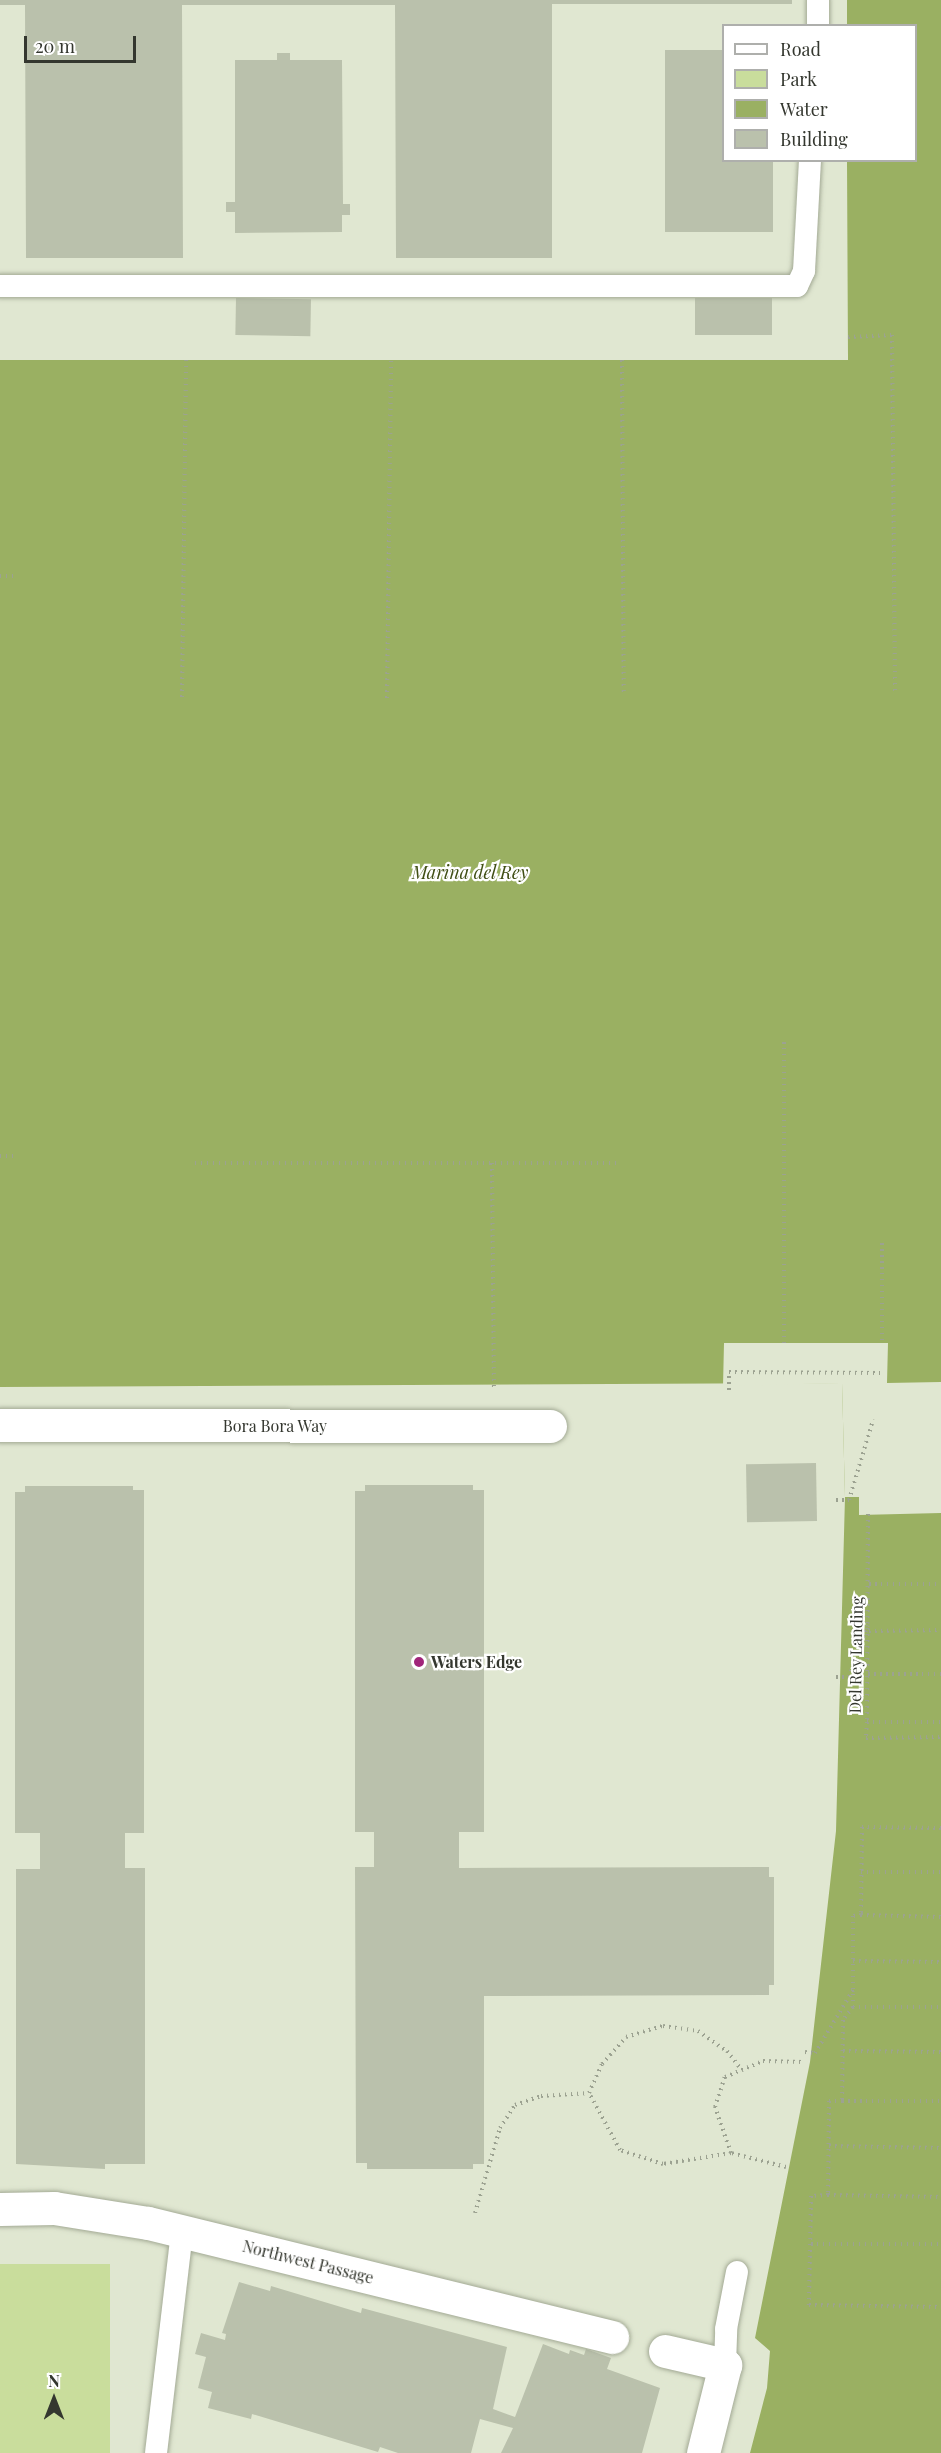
<!DOCTYPE html>
<html>
<head>
<meta charset="utf-8">
<style>
	body { margin:0 }
	#map { position:relative; width:941px; height:2453px; overflow:hidden; background:#e0e7d1; font-family:"Playfair Display",serif }
	div>[style] { position:absolute }
	.green>* { inset:0; background:#c9dd9c; transform-origin:0 0 }
	.water>* { inset:0; background:#9ab062 }
	.pier>* { inset:0; background:#e0e7d1 }
	.building>* { inset:0; background:#bac1ac; transform-origin:0 0 }
	.path>* { height:4px; margin-top:-2px; transform-origin:0; background:repeating-linear-gradient(90deg,#9ca291 0 1.5px,transparent 0 6px) }
	.roads { filter:drop-shadow(0 0 2px #a3aa95) drop-shadow(0 0 2px #a3aa95) }
	.lane>* { height:22px; margin:-11px; padding:0 11px; transform-origin:11px; border-radius:11px; background:#fff }
	.street>* { height:33px; margin:-16.5px; padding:0 16.5px; transform-origin:16.5px; border-radius:16.5px; background:#fff }
	.dots>* { width:16px; height:16px; translate:-50% -50%; box-sizing:border-box; border:3px solid #fff; border-radius:50% }
	span { translate:-50% -50%; white-space:nowrap; text-align:center; line-height:1.15; -webkit-text-stroke:4.5px #fff; paint-order:stroke }
	.street-label { font-size:16px; color:#34372f }
	.poi-label { font-size:16px; color:#34372f; font-weight:700 }
	.left { translate:0 -50%; text-align:left }
	.water-label { font-size:18px; color:#414f15; font-style:italic }
	.legend { position:absolute; left:722px; top:24px; width:195px; height:138px; box-sizing:border-box; background:#fff; border:2px solid #aeafac; margin:0; padding:8px 10px; list-style:none; font-size:18px; color:#34372f }
	.legend li { display:flex; align-items:center; gap:12px; height:30px }
	.legend b { width:30px; border:2px solid #aeafac }
	.north { position:absolute; left:24px; top:2369px; width:60px; height:60px; -webkit-text-stroke:4px #fff; paint-order:stroke; rotate:0deg; font-size:16px; font-weight:700; line-height:24px; text-align:center; color:#34372f }
	.north::after { content:''; display:block; margin:auto; width:21px; height:27px; background:#34372f; clip-path:polygon(50% 0,100% 100%,50% 72%,0 100%) }
	.scale { position:absolute; left:24px; top:36px; width:112px; height:27px; box-sizing:border-box; border:3px solid #34372f; border-top:0; padding-left:8px; font-size:18px; line-height:21px; white-space:nowrap; color:#34372f; -webkit-text-stroke:4px #fff; paint-order:stroke }
</style>
</head>
<body>
<div id="map">
	<div class="green">
		<i style="left:0;top:2264px;width:110px;height:189px"></i>
	</div>
	<div class="water">
		<i style="clip-path:polygon(847px 0,941px 0,941px 2453px,750px 2453px,767px 2388px,770px 2351px,755px 2338px,810px 2062px,836px 1831px,845px 1497px,842px 1383px,0 1387px,0 360px,848px 360px,847px 161px,916px 160px,916px 26px,847px 25px)"></i>
	</div>
	<div class="pier">
		<i style="clip-path:polygon(724px 1343px,888px 1343px,887px 1383px,941px 1382px,941px 1513px,859px 1515px,859px 1497px,845px 1497px,842px 1383px,723px 1386px)"></i>
	</div>
	<div class="building">
		<i style="clip-path:polygon(0 0,792px 0,792px 4px,552px 4px,552px 258px,396px 258px,395px 5px,182px 5px,183px 258px,26px 258px,25px 5px,0 5px)"></i>
		<i style="clip-path:polygon(665px 50px,724px 50px,724px 160px,773px 160px,773px 232px,665px 232px)"></i>
		<i style="clip-path:polygon(277px 53px,290px 53px,290px 60px,342px 60px,343px 204px,350px 204px,350px 215px,342px 215px,342px 232px,235px 233px,235px 212px,226px 212px,226px 202px,235px 202px,235px 60px,277px 60px)"></i>
		<i style="left:236px;top:298px;width:75px;height:37px;rotate:1deg"></i>
		<i style="left:695px;top:298px;width:77px;height:37px"></i>
		<i style="left:816px;top:1463px;width:58px;height:70px;rotate:89deg"></i>
		<i style="clip-path:polygon(365px 1485px,473px 1485px,473px 1490px,484px 1490px,484px 1832px,459px 1832px,459px 1868px,769px 1867px,769px 1877px,774px 1877px,774px 1985px,769px 1985px,769px 1995px,484px 1996px,484px 2164px,473px 2164px,473px 2169px,367px 2169px,367px 2163px,356px 2163px,355px 1867px,374px 1867px,374px 1832px,355px 1832px,355px 1491px,365px 1491px)"></i>
		<i style="clip-path:polygon(25px 1486px,133px 1486px,133px 1490px,144px 1490px,144px 1833px,125px 1833px,125px 1868px,145px 1868px,145px 2164px,105px 2164px,105px 2169px,16px 2164px,16px 1869px,40px 1869px,40px 1833px,15px 1833px,15px 1492px,25px 1492px)"></i>
		<i style="clip-path:polygon(239px 2282px,270px 2291px,271px 2286px,361px 2313px,362px 2308px,507px 2347px,493px 2409px,515px 2417px,543px 2344px,569px 2354px,570px 2350px,584px 2355px,586px 2349px,611px 2358px,607px 2369px,660px 2388px,642px 2453px,501px 2453px,513px 2428px,480px 2419px,471px 2453px,398px 2453px,380px 2447px,378px 2452px,252px 2414px,251px 2419px,208px 2408px,212px 2392px,198px 2388px,206px 2357px,195px 2354px,201px 2333px,225px 2340px,226px 2334px,222px 2333px)"></i>
	</div>
	<div class="path">
		<i style="left:848px;top:337px;width:44px;rotate:-2.6deg"></i>
		<i style="left:892px;top:335px;width:360px;rotate:89.5deg"></i>
		<i style="left:622px;top:360px;width:335px;rotate:89.7deg"></i>
		<i style="left:0;top:576px;width:14px"></i>
		<i style="left:182px;top:697px;width:337px;rotate:-89.3deg"></i>
		<i style="left:387px;top:698px;width:339px;rotate:-89.3deg"></i>
		<i style="left:784px;top:1042px;width:301px;rotate:90deg"></i>
		<i style="left:0;top:1156px;width:18px"></i>
		<i style="left:195px;top:1163px;width:424px"></i>
		<i style="left:492px;top:1163px;width:224px;rotate:89.5deg"></i>
		<i style="left:882px;top:1243px;width:100px;rotate:90deg"></i>
		<i style="left:729px;top:1390px;width:18px;rotate:-90deg"></i>
		<i style="left:729px;top:1372px;width:151px;rotate:0.4deg"></i>
		<i style="left:836px;top:1500px;width:13px"></i>
		<i style="left:849px;top:1500px;width:84px;rotate:-73.3deg"></i>
		<i style="left:868px;top:1514px;width:208px;rotate:90.3deg"></i>
		<i style="left:867px;top:1722px;width:74px"></i>
		<i style="left:869px;top:1584px;width:72px"></i>
		<i style="left:869px;top:1631px;width:72px;rotate:-0.8deg"></i>
		<i style="left:868px;top:1674px;width:73px"></i>
		<i style="left:836px;top:1677px;width:13px"></i>
		<i style="left:849px;top:1677px;width:55px;rotate:-69.9deg"></i>
		<i style="left:867px;top:1722px;width:16px;rotate:94deg"></i>
		<i style="left:866px;top:1738px;width:75px;rotate:-0.8deg"></i>
		<i style="left:941px;top:1828px;width:79px;rotate:-179.3deg"></i>
		<i style="left:862px;top:1827px;width:88px;rotate:90.7deg"></i>
		<i style="left:861px;top:1915px;width:8px;rotate:173deg"></i>
		<i style="left:853px;top:1916px;width:91px;rotate:90deg"></i>
		<i style="left:853px;top:2007px;width:16px;rotate:128deg"></i>
		<i style="left:843px;top:2020px;width:81px;rotate:90.7deg"></i>
		<i style="left:842px;top:2101px;width:13px;rotate:180deg"></i>
		<i style="left:829px;top:2101px;width:94px;rotate:90.6deg"></i>
		<i style="left:828px;top:2195px;width:17px;rotate:177deg"></i>
		<i style="left:811px;top:2196px;width:109px;rotate:91.1deg"></i>
		<i style="left:809px;top:2305px;width:132px;rotate:0.9deg"></i>
		<i style="left:861px;top:1872px;width:80px"></i>
		<i style="left:861px;top:1915px;width:80px;rotate:1.4deg"></i>
		<i style="left:853px;top:1961px;width:88px;rotate:0.7deg"></i>
		<i style="left:853px;top:2007px;width:88px"></i>
		<i style="left:843px;top:2051px;width:98px;rotate:0.6deg"></i>
		<i style="left:805px;top:2052px;width:10px;rotate:6deg"></i>
		<i style="left:815px;top:2053px;width:74px;rotate:-58.9deg"></i>
		<i style="left:842px;top:2101px;width:99px"></i>
		<i style="left:829px;top:2146px;width:112px;rotate:1deg"></i>
		<i style="left:731px;top:2153px;width:69px;rotate:170.8deg"></i>
		<i style="left:663px;top:2164px;width:45px;rotate:-162deg"></i>
		<i style="left:620px;top:2150px;width:65px;rotate:-118.5deg"></i>
		<i style="left:589px;top:2093px;width:32px;rotate:-66deg"></i>
		<i style="left:602px;top:2064px;width:36px;rotate:-48deg"></i>
		<i style="left:626px;top:2037px;width:39px;rotate:-17deg"></i>
		<i style="left:663px;top:2026px;width:35px;rotate:8deg"></i>
		<i style="left:698px;top:2031px;width:35px;rotate:35deg"></i>
		<i style="left:727px;top:2051px;width:24px;rotate:52deg"></i>
		<i style="left:786px;top:2167px;width:57px;rotate:-165.7deg"></i>
		<i style="left:731px;top:2153px;width:49px;rotate:-109.2deg"></i>
		<i style="left:715px;top:2107px;width:32px;rotate:-72deg"></i>
		<i style="left:725px;top:2077px;width:41px;rotate:-22.8deg"></i>
		<i style="left:763px;top:2061px;width:40px;rotate:1.4deg"></i>
		<i style="left:828px;top:2195px;width:113px;rotate:1deg"></i>
		<i style="left:475px;top:2213px;width:89px;rotate:-73.6deg"></i>
		<i style="left:500px;top:2128px;width:27px;rotate:-57deg"></i>
		<i style="left:515px;top:2105px;width:28px;rotate:-19deg"></i>
		<i style="left:541px;top:2096px;width:48px;rotate:-3.6deg"></i>
		<i style="left:811px;top:2244px;width:130px"></i>
	</div>
	<div class="roads">
		<div class="lane">
			<i style="left:818px;top:26px;width:26px;rotate:-90deg"></i>
			<i style="left:0;top:286px;width:797px"></i>
			<i style="left:797px;top:286px;width:17px;rotate:-65deg"></i>
			<i style="left:804px;top:271px;width:111px;rotate:-86.9deg"></i>
			<i style="left:725px;top:2365px;width:36px;rotate:-88deg"></i>
			<i style="left:726px;top:2329px;width:58px;rotate:-79.1deg"></i>
			<i style="left:156px;top:2453px;width:224px;rotate:-83.3deg"></i>
		</div>
		<div class="street">
			<i style="left:0;top:1425px;width:550px;rotate:0.1deg"></i>
			<i style="left:0;top:2209px;width:54px;rotate:-1.1deg"></i>
			<i style="left:54px;top:2208px;width:95px;rotate:9.1deg"></i>
			<i style="left:148px;top:2223px;width:478px;rotate:13.8deg"></i>
			<i style="left:665px;top:2351px;width:62px;rotate:13.1deg"></i>
			<i style="left:725px;top:2365px;width:91px;rotate:104deg"></i>
		</div>
	</div>
	<div class="dots">
		<i style="left:419px;top:1662px;background:#a1257a"></i>
	</div>
	<div class="street-label">
		<span style="left:275px;top:1426px">Bora Bora Way</span>
		<span style="left:856px;top:1655px;rotate:-89deg">Del Rey Landing</span>
		<span style="left:308px;top:2262px;rotate:14deg">Northwest Passage</span>
	</div>
	<div class="poi-label">
		<span class="left" style="left:431px;top:1662px">Waters Edge</span>
	</div>
	<div class="water-label">
		<span style="left:470px;top:872px">Marina del Rey</span>
	</div>
	<ul class="legend">
	<li><b style="height:8px;background:#fff"></b>Road</li>
	<li><b style="height:16px;background:#c9dd9c"></b>Park</li>
	<li><b style="height:16px;background:#9ab062"></b>Water</li>
	<li><b style="height:16px;background:#bac1ac"></b>Building</li>
	</ul>
	<div class="north">N</div>
	<div class="scale">20 m</div>
</div>
</body>
</html>
